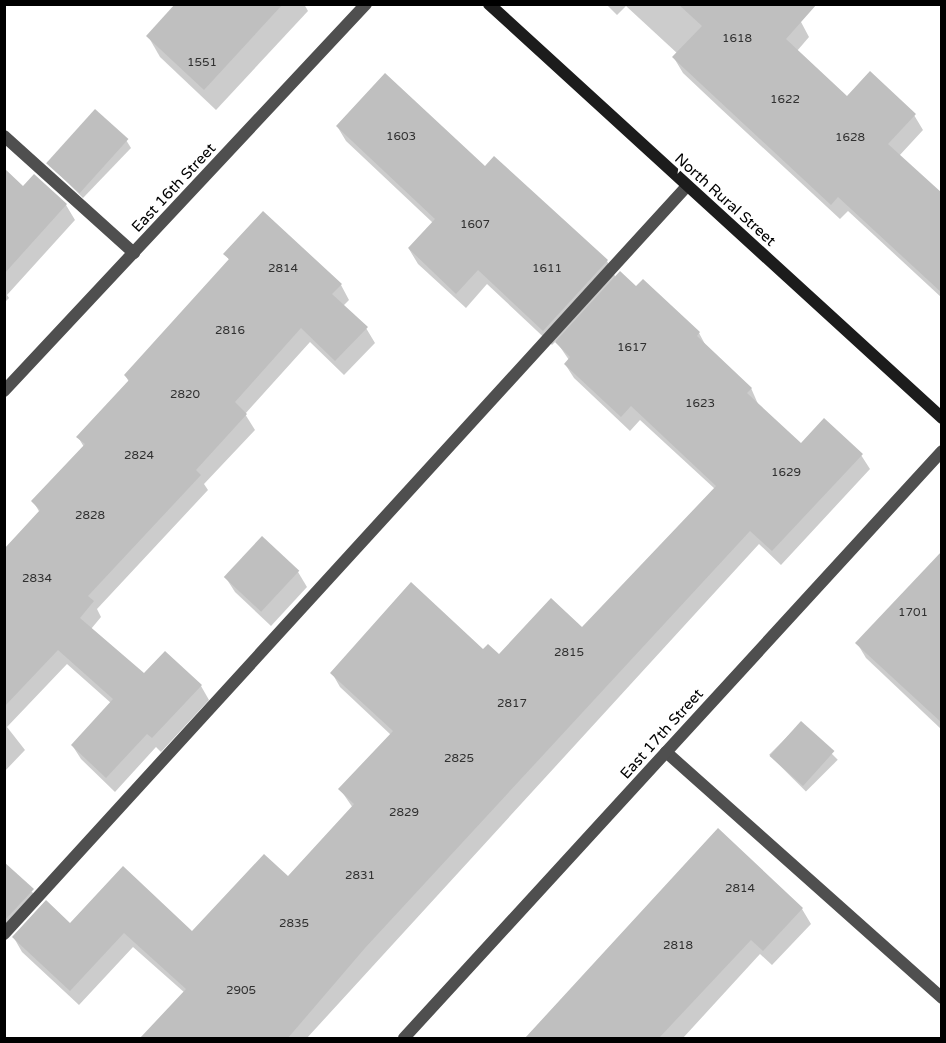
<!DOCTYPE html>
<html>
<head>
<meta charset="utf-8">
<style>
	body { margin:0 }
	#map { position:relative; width:946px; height:1043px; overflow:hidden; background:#fff; font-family:"Varela Round",sans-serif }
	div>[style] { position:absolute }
	.shadow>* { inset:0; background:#0003; transform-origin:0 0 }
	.building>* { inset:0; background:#bfbfbf; transform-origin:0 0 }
	.lane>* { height:12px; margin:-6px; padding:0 6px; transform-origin:6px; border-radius:6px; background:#4f4f4f }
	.street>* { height:12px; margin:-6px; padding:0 6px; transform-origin:6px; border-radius:6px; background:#4f4f4f }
	.secondary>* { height:12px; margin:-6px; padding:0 6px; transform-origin:6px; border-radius:6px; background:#1c1c1c }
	span { translate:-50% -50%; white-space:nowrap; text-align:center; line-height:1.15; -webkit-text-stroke:6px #fff; paint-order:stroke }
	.number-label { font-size:12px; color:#303030 }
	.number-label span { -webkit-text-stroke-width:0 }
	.street-label { font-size:15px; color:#000 }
	.frame { position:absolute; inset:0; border:6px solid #000; pointer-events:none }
</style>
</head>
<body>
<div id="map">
	<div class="shadow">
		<i style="clip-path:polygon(177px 4px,304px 4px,308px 11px,216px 110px,160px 57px,148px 36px)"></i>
		<i style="clip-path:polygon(606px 4px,781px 4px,801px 22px,809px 37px,797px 51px,847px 98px,914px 115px,923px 130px,899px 156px,942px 195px,942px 298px,848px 211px,840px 219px,719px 107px,683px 73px,674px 58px,678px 54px,626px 6px,617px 15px)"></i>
		<i style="clip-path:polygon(337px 126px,485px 168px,607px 261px,616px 278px,699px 333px,707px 348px,751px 388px,758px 404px,801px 445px,861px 455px,870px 469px,781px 565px,759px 544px,307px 1038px,142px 1038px,185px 993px,133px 947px,79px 1005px,22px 952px,14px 938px,70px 925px,193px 933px,288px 878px,353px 808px,340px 789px,391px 735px,340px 687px,332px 673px,483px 652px,499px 656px,582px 629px,715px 489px,640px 420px,630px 431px,574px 378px,565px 364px,569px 360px,556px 341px,552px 345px,487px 284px,466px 308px,418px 264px,409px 249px,433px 223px,346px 141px)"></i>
		<i style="clip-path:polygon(126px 140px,131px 148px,83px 198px,47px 162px)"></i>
		<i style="clip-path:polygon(4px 170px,23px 188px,66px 205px,75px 220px,7px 295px,9px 298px,4px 303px)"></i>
		<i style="clip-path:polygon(225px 254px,341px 285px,349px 300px,343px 306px,366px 328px,375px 343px,344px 375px,310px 342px,245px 414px,255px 430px,204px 484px,208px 490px,97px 609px,101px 617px,91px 629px,144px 675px,201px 686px,209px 700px,161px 752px,156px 747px,115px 792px,81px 759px,72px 745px,111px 703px,67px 664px,7px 727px,25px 750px,4px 772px,4px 552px,40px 513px,33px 501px,84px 447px,78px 437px,129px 382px,125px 375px,230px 261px)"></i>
		<i style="clip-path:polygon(298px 572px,307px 587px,271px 626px,235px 592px,226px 578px)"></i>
		<i style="clip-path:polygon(942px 584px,942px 730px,866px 658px,857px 643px)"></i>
		<i style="left:801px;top:723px;width:52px;height:45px;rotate:45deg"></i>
		<i style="clip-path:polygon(718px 830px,802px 909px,811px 924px,772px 965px,760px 954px,683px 1038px,527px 1038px)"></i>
		<i style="clip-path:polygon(4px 864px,37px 897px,4px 932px)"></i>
	</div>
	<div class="building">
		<i style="clip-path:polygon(175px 4px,283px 4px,204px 90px,146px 36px)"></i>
		<i style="clip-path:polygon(678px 4px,817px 4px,786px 39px,847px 96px,870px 71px,916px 114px,888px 144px,942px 193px,942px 293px,838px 197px,831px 205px,672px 57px,702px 26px)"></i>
		<i style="clip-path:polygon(385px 73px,485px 166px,494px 156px,608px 260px,543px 331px,478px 270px,456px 294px,408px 248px,435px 219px,336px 126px)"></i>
		<i style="left:95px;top:109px;width:45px;height:73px;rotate:42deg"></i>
		<i style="clip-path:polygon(4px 168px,23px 186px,34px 174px,67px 204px,4px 274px)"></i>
		<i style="clip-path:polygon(263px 211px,342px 284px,332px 294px,368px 327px,335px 361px,301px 328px,235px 402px,247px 414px,196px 470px,201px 475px,88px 596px,94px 601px,80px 618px,144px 673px,165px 651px,202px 685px,152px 738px,147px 734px,106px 778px,71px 745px,113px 699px,58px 650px,4px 707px,4px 549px,40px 510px,31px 501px,85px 444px,76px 437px,129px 380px,124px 375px,229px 259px,223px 254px)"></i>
		<i style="clip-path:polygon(620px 271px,636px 286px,643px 279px,700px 332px,697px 336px,752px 388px,747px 393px,801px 443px,824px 418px,863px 454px,772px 551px,750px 531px,365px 948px,288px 1038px,140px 1038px,186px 989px,124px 933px,70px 991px,12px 937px,46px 900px,70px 923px,123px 866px,192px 931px,264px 854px,288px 876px,354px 804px,338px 789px,393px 731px,330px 673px,411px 582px,483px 649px,488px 644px,499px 654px,551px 598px,582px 627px,716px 486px,631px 406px,621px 417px,564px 364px,570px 357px,555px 342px)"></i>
		<i style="left:262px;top:536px;width:51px;height:56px;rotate:43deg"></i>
		<i style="clip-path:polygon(942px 551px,942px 723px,855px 643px)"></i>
		<i style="left:801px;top:721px;width:45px;height:47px;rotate:42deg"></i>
		<i style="clip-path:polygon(718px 828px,803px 908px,763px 951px,751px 940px,659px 1038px,525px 1038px)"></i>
		<i style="clip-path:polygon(4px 862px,34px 889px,4px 921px)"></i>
	</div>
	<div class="lane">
		<i style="left:4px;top:136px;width:175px;rotate:42deg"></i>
		<i style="left:666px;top:752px;width:370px;rotate:41.7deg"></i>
		<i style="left:4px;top:934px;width:1013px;rotate:-47.6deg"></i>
	</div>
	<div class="street">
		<i style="left:4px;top:391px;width:530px;rotate:-46.91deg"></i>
		<i style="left:404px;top:1038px;width:796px;rotate:-47.49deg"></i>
	</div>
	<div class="secondary">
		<i style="left:489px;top:4px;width:614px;rotate:42.42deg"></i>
	</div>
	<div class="number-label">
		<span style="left:737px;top:39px">1618</span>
		<span style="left:202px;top:63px">1551</span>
		<span style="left:785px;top:100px">1622</span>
		<span style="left:401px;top:137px">1603</span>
		<span style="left:850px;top:138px">1628</span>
		<span style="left:475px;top:225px">1607</span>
		<span style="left:283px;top:269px">2814</span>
		<span style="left:547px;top:269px">1611</span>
		<span style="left:230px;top:331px">2816</span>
		<span style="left:632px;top:348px">1617</span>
		<span style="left:185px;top:395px">2820</span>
		<span style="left:700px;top:404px">1623</span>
		<span style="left:139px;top:456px">2824</span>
		<span style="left:786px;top:473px">1629</span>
		<span style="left:90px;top:516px">2828</span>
		<span style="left:37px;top:579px">2834</span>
		<span style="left:913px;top:613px">1701</span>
		<span style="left:569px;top:653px">2815</span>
		<span style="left:512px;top:704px">2817</span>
		<span style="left:459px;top:759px">2825</span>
		<span style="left:404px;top:813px">2829</span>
		<span style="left:360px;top:876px">2831</span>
		<span style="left:740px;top:889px">2814</span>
		<span style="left:294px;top:924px">2835</span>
		<span style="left:678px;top:946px">2818</span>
		<span style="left:241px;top:991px">2905</span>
	</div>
	<div class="street-label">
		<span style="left:174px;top:188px;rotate:-47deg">East 16th Street</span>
		<span style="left:725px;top:200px;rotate:42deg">North Rural Street</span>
		<span style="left:662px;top:734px;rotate:-48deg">East 17th Street</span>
	</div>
	<div class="frame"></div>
</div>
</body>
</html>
